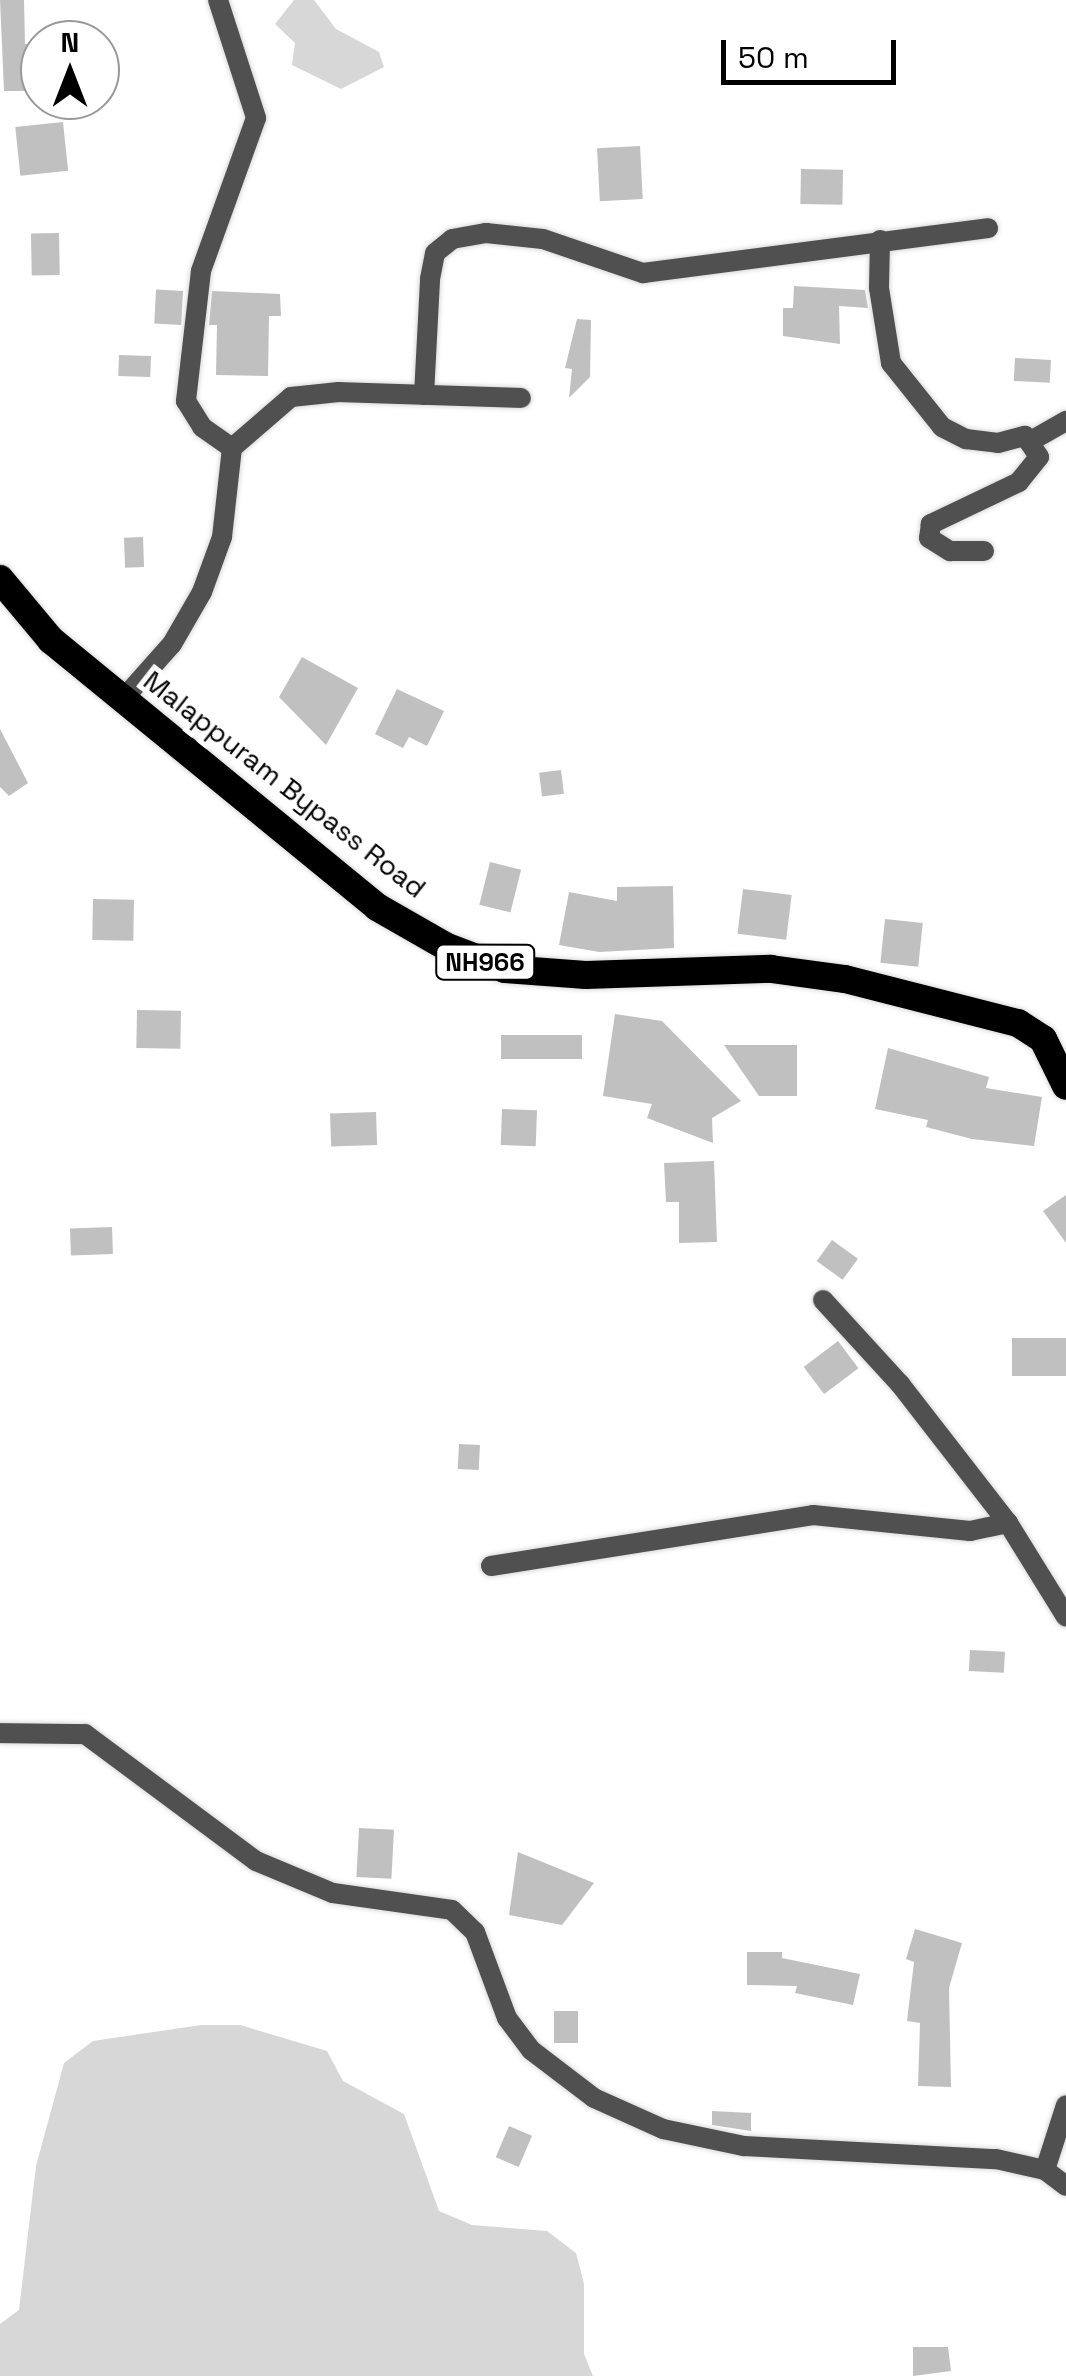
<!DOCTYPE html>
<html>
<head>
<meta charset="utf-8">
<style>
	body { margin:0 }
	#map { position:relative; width:1066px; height:2376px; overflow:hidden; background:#fff; font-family:"Space Grotesk",sans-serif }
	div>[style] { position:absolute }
	.green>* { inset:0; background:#d7d7d7 }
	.building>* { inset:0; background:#c0c0c0; transform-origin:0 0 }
	.roads { filter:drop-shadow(0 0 2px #dbdbdb) drop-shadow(0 0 2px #dbdbdb) }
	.minor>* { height:20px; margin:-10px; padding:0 10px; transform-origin:10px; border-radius:10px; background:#505050 }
	.tertiary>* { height:20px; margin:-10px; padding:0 10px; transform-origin:10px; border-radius:10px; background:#505050 }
	.trunk>* { height:28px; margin:-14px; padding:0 14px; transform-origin:14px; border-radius:14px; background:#000 }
	span { translate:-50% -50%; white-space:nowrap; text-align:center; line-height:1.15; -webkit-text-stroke:10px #fff; paint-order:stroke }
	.shield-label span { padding:2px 8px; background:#fff; border:2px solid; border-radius:8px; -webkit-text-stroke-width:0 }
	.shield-label { font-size:25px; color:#000; font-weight:700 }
	.street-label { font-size:28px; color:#000 }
	.north { position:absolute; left:20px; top:20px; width:100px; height:100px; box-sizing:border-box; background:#fff; border:2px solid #999; border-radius:50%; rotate:0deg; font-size:28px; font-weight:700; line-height:40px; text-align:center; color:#000 }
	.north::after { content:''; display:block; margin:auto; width:35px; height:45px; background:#000; clip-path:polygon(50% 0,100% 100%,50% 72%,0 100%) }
	.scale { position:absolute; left:721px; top:40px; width:175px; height:45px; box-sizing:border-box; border:5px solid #000; border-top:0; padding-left:12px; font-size:30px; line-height:35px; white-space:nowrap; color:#000; -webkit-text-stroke:8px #fff; paint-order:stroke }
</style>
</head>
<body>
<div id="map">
	<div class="green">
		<i style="clip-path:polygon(294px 0,314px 0,336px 29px,379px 52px,384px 67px,341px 89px,292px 65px,295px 43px,275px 24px)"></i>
		<i style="clip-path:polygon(201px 2025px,240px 2025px,327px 2051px,343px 2081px,404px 2114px,439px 2211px,472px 2225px,547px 2231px,576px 2253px,584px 2284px,584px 2354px,593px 2376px,0 2376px,0 2324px,19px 2310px,36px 2166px,64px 2063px,93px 2041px)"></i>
	</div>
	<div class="building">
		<i style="clip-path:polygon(0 0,24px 0,25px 44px,40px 44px,38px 91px,4px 91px)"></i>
		<i style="left:63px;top:122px;width:49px;height:48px;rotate:84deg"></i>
		<i style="left:640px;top:146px;width:53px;height:43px;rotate:87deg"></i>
		<i style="left:801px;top:169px;width:42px;height:35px;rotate:1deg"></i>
		<i style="left:59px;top:233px;width:42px;height:28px;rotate:89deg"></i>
		<i style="clip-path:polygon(794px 286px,865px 290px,868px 308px,839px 306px,840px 344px,783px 336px,783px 308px,793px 308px)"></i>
		<i style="left:183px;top:291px;width:34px;height:27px;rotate:93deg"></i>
		<i style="clip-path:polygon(212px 291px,280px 294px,281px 316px,269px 316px,268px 376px,216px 375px,217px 325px,209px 325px)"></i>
		<i style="clip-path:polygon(577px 319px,591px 320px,590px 377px,569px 398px,572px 369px,565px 368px)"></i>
		<i style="left:119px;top:355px;width:32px;height:21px;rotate:2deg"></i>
		<i style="left:1015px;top:358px;width:36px;height:23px;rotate:3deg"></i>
		<i style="left:143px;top:537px;width:30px;height:19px;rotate:88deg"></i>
		<i style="clip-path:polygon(302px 657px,358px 688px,326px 745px,279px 697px)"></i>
		<i style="clip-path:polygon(397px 689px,444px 711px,427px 746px,409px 737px,403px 748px,375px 734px)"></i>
		<i style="clip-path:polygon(0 729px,28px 783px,9px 796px,0 787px)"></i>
		<i style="left:561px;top:770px;width:24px;height:22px;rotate:83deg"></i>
		<i style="left:490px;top:862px;width:32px;height:44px;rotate:14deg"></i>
		<i style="clip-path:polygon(673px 886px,674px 948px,599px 952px,559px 945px,569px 892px,617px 901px,617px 887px)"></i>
		<i style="left:743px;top:889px;width:49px;height:45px;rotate:7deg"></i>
		<i style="left:93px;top:899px;width:41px;height:41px;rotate:1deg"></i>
		<i style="left:885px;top:919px;width:38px;height:44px;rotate:6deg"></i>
		<i style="left:137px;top:1010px;width:44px;height:38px;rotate:1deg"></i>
		<i style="clip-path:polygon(615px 1014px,662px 1021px,741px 1101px,712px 1118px,713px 1143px,647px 1118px,652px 1104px,603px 1096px)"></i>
		<i style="left:501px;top:1035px;width:81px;height:24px"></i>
		<i style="clip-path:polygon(724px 1045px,797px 1045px,797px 1096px,759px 1096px)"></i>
		<i style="clip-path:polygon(888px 1048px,989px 1077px,986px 1088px,1042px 1097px,1034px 1146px,972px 1139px,926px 1127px,928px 1120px,875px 1109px)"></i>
		<i style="left:502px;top:1109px;width:35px;height:36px;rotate:2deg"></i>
		<i style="left:376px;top:1112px;width:33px;height:46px;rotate:88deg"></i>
		<i style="clip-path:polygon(714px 1161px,717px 1242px,679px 1243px,679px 1202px,666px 1202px,664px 1163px)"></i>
		<i style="clip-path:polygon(1066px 1195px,1066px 1243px,1043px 1211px)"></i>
		<i style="left:112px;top:1227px;width:27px;height:42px;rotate:88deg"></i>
		<i style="left:832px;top:1240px;width:32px;height:26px;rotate:36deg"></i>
		<i style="left:1066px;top:1338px;width:38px;height:54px;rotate:90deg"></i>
		<i style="left:838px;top:1341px;width:34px;height:43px;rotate:53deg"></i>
		<i style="left:459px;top:1444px;width:21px;height:25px;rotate:3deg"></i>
		<i style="left:970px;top:1650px;width:35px;height:21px;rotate:3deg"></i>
		<i style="left:359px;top:1828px;width:35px;height:49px;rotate:3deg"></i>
		<i style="clip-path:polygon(518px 1852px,594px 1883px,562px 1925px,509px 1915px)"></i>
		<i style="clip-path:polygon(915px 1929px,962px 1943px,949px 1988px,951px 2087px,918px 2086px,920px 2023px,907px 2021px,914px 1962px,906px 1959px)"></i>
		<i style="clip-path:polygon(747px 1952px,782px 1952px,782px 1958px,860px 1974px,853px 2005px,795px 1993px,797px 1986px,747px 1985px)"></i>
		<i style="left:554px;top:2011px;width:24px;height:32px"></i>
		<i style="clip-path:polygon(712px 2111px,751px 2113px,751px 2131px,712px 2125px)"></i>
		<i style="left:509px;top:2126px;width:25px;height:34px;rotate:23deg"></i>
		<i style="clip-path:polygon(913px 2347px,948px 2347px,951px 2371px,913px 2376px)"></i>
	</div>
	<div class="roads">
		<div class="minor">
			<i style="left:218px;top:0;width:124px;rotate:72.1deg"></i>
			<i style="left:256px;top:118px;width:163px;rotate:109.8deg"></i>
			<i style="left:201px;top:271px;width:131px;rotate:96.6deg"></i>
			<i style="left:186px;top:401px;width:31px;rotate:58deg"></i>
			<i style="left:202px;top:427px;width:37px;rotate:35deg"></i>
			<i style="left:232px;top:448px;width:78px;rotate:-40.8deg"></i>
			<i style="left:291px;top:397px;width:48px;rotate:-5.9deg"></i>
			<i style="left:339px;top:392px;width:182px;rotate:1.9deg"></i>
			<i style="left:880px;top:240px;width:48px;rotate:91.2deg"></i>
			<i style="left:879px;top:288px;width:76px;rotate:80.9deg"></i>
			<i style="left:891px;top:363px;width:82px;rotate:51.4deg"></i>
			<i style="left:942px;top:427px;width:27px;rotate:27deg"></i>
			<i style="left:966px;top:439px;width:32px;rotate:7deg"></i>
			<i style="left:998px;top:443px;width:28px;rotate:-15deg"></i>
			<i style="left:1025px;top:436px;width:25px;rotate:56deg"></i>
			<i style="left:1039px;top:457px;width:32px;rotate:129deg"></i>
			<i style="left:1019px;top:482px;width:98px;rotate:154.5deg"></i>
			<i style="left:931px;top:524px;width:14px;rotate:98deg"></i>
			<i style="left:929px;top:538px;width:25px;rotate:32deg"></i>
			<i style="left:950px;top:551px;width:34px"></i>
			<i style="left:424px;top:395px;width:116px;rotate:-87deg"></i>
			<i style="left:430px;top:279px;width:26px;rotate:-79deg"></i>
			<i style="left:435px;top:253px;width:22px;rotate:-39deg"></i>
			<i style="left:452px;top:239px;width:35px;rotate:-10deg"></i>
			<i style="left:486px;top:233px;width:57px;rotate:6deg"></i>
			<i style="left:543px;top:239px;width:106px;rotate:18.8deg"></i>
			<i style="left:643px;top:273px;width:348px;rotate:-7.4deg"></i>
			<i style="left:1029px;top:442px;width:43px;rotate:-29.6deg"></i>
			<i style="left:124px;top:698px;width:72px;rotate:-48.4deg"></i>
			<i style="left:172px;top:644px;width:60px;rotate:-60deg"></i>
			<i style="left:202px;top:592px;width:59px;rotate:-70deg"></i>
			<i style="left:222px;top:537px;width:90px;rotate:-83.6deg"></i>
			<i style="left:823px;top:1300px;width:114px;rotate:47.5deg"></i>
			<i style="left:900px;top:1384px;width:176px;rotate:52.2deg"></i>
			<i style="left:1008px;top:1523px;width:110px;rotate:58.3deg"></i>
			<i style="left:491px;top:1566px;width:326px;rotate:-9deg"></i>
			<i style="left:813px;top:1515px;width:158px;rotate:5.8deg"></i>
			<i style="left:970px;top:1531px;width:39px;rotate:-12deg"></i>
			<i style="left:1045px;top:2170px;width:68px;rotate:-72.1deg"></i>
		</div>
		<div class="tertiary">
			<i style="left:0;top:1733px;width:85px;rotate:0.7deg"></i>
			<i style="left:85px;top:1734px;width:213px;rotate:36.6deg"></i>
			<i style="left:256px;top:1861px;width:83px;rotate:22.6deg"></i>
			<i style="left:333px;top:1893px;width:120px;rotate:8.1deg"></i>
			<i style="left:452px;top:1910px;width:32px;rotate:44deg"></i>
			<i style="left:475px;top:1932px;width:92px;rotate:69.6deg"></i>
			<i style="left:507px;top:2018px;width:40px;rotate:53deg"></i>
			<i style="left:531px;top:2050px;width:79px;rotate:37.3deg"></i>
			<i style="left:594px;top:2098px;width:76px;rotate:24.2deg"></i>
			<i style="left:663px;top:2129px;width:83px;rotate:11.9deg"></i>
			<i style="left:744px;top:2146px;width:252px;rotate:3deg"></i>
			<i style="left:996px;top:2159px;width:50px;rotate:12.7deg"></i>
			<i style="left:1045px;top:2170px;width:26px;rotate:37deg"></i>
		</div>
		<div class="trunk">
			<i style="left:0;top:579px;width:80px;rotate:50.1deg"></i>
			<i style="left:51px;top:640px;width:421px;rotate:39.3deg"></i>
			<i style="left:377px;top:907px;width:78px;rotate:29.8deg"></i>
			<i style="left:445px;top:946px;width:64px;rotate:21deg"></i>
			<i style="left:505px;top:969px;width:81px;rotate:4.2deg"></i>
			<i style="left:586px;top:975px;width:185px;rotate:-1.9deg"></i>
			<i style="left:771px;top:969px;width:75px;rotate:7.7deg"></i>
			<i style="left:845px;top:979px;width:179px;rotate:14.3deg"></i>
			<i style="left:1018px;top:1023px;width:30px;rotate:33deg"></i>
			<i style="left:1043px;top:1039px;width:52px;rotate:63.9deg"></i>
		</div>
	</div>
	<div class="shield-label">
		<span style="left:485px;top:962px">NH966</span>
	</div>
	<div class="street-label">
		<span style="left:285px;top:784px;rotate:38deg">Malappuram Bypass Road</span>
	</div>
	<div class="north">N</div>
	<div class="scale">50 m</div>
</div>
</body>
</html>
